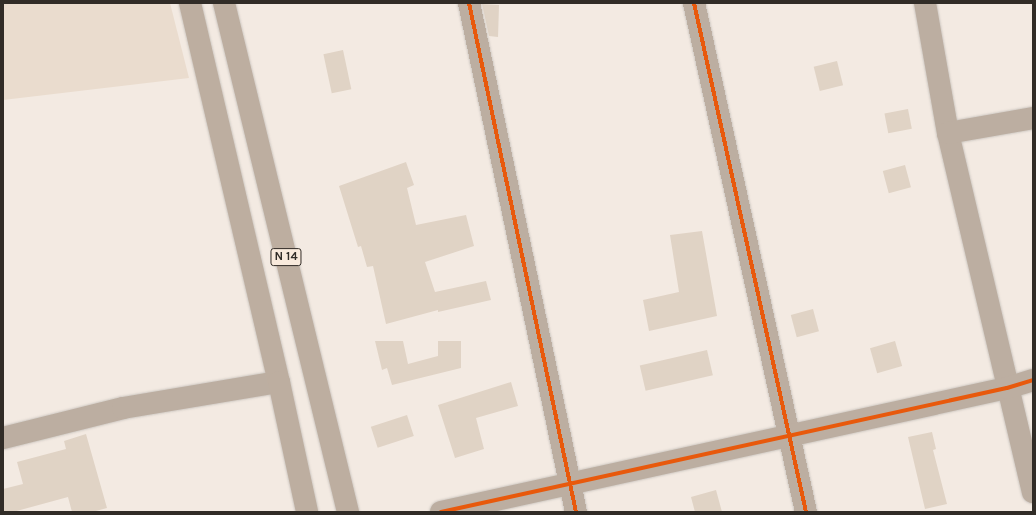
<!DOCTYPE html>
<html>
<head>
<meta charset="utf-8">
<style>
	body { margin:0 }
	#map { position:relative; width:1036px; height:515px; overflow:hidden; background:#f3eae2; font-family:Karla,sans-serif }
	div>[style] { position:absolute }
	.built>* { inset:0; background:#eadcce }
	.building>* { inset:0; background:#e0d3c5; transform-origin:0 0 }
	.roads { filter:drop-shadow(0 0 1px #cec8c2) drop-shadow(0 0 1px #cec8c2) }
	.minor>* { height:22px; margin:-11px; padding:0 11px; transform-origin:11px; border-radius:11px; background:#bcaea1 }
	.major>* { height:22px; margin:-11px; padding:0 11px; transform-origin:11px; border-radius:11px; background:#bdaea0 }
	.cycleway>* { height:4px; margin:-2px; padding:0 2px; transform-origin:2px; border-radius:2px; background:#e8590c }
	span { translate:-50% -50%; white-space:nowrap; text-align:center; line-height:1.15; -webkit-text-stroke:3px #f9eadc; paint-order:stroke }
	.shield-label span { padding:1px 3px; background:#f9eadc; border:1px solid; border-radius:3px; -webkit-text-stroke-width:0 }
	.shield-label { font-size:12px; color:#312c27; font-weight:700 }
	.frame { position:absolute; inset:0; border:4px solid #312c27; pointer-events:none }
</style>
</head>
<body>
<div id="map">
	<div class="built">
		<i style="clip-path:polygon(3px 3px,170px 3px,189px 78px,3px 100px)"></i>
	</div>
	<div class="building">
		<i style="clip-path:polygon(482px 4px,499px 5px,498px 37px,489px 36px)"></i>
		<i style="left:343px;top:50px;width:40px;height:20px;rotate:78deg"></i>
		<i style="left:837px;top:61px;width:25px;height:24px;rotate:76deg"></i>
		<i style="left:908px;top:109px;width:20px;height:24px;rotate:79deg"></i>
		<i style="clip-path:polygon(406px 162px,414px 185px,407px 188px,416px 225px,466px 215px,474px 246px,425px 262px,435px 292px,486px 281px,491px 300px,438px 312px,438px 310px,386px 324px,373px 266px,367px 267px,361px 246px,358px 247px,339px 186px)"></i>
		<i style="left:905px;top:165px;width:23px;height:23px;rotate:75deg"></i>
		<i style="clip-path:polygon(702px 231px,717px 316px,649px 331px,643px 300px,679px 292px,670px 235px)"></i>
		<i style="left:813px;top:309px;width:23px;height:23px;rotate:75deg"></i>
		<i style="clip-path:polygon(375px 341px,403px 341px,408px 364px,438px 356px,438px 341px,461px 341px,461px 368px,392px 385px,387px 368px,382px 370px)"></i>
		<i style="left:895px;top:341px;width:26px;height:26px;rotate:74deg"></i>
		<i style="left:707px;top:350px;width:26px;height:69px;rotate:77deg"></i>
		<i style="clip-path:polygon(511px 382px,518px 406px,476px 418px,484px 449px,455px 458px,438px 405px)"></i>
		<i style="left:407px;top:415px;width:22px;height:38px;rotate:72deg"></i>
		<i style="clip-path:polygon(932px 432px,936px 449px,933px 450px,947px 504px,925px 509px,908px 437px)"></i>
		<i style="clip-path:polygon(86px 434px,107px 508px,92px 512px,72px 512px,68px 497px,13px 512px,3px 512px,3px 489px,23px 484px,17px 462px,66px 449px,64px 441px)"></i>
		<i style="clip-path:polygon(716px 490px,722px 512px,695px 512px,691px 497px)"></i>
	</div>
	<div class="roads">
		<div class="minor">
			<i style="left:469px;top:3px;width:520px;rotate:78.13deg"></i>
			<i style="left:694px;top:3px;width:521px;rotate:77.59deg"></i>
			<i style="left:925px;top:3px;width:132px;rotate:80deg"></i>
			<i style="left:948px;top:133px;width:369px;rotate:76.7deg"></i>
			<i style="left:948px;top:133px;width:86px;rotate:-10deg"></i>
			<i style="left:3px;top:438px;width:124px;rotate:-14deg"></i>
			<i style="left:123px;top:408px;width:158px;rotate:-9.5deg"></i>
			<i style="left:441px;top:512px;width:579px;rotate:-12.36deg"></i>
			<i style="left:1007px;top:388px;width:27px;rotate:-17deg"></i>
		</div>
		<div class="major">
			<i style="left:190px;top:3px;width:389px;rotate:76.8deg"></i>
			<i style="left:279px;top:382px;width:133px;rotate:77.8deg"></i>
			<i style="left:224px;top:3px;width:524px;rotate:76.31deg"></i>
		</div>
	</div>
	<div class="cycleway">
		<i style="left:469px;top:3px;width:520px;rotate:78.13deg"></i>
		<i style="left:694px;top:3px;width:521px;rotate:77.59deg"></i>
		<i style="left:441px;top:512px;width:579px;rotate:-12.36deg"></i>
		<i style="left:1007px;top:388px;width:27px;rotate:-17deg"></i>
	</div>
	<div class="shield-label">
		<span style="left:286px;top:257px">N 14</span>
	</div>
	<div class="frame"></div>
</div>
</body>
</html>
